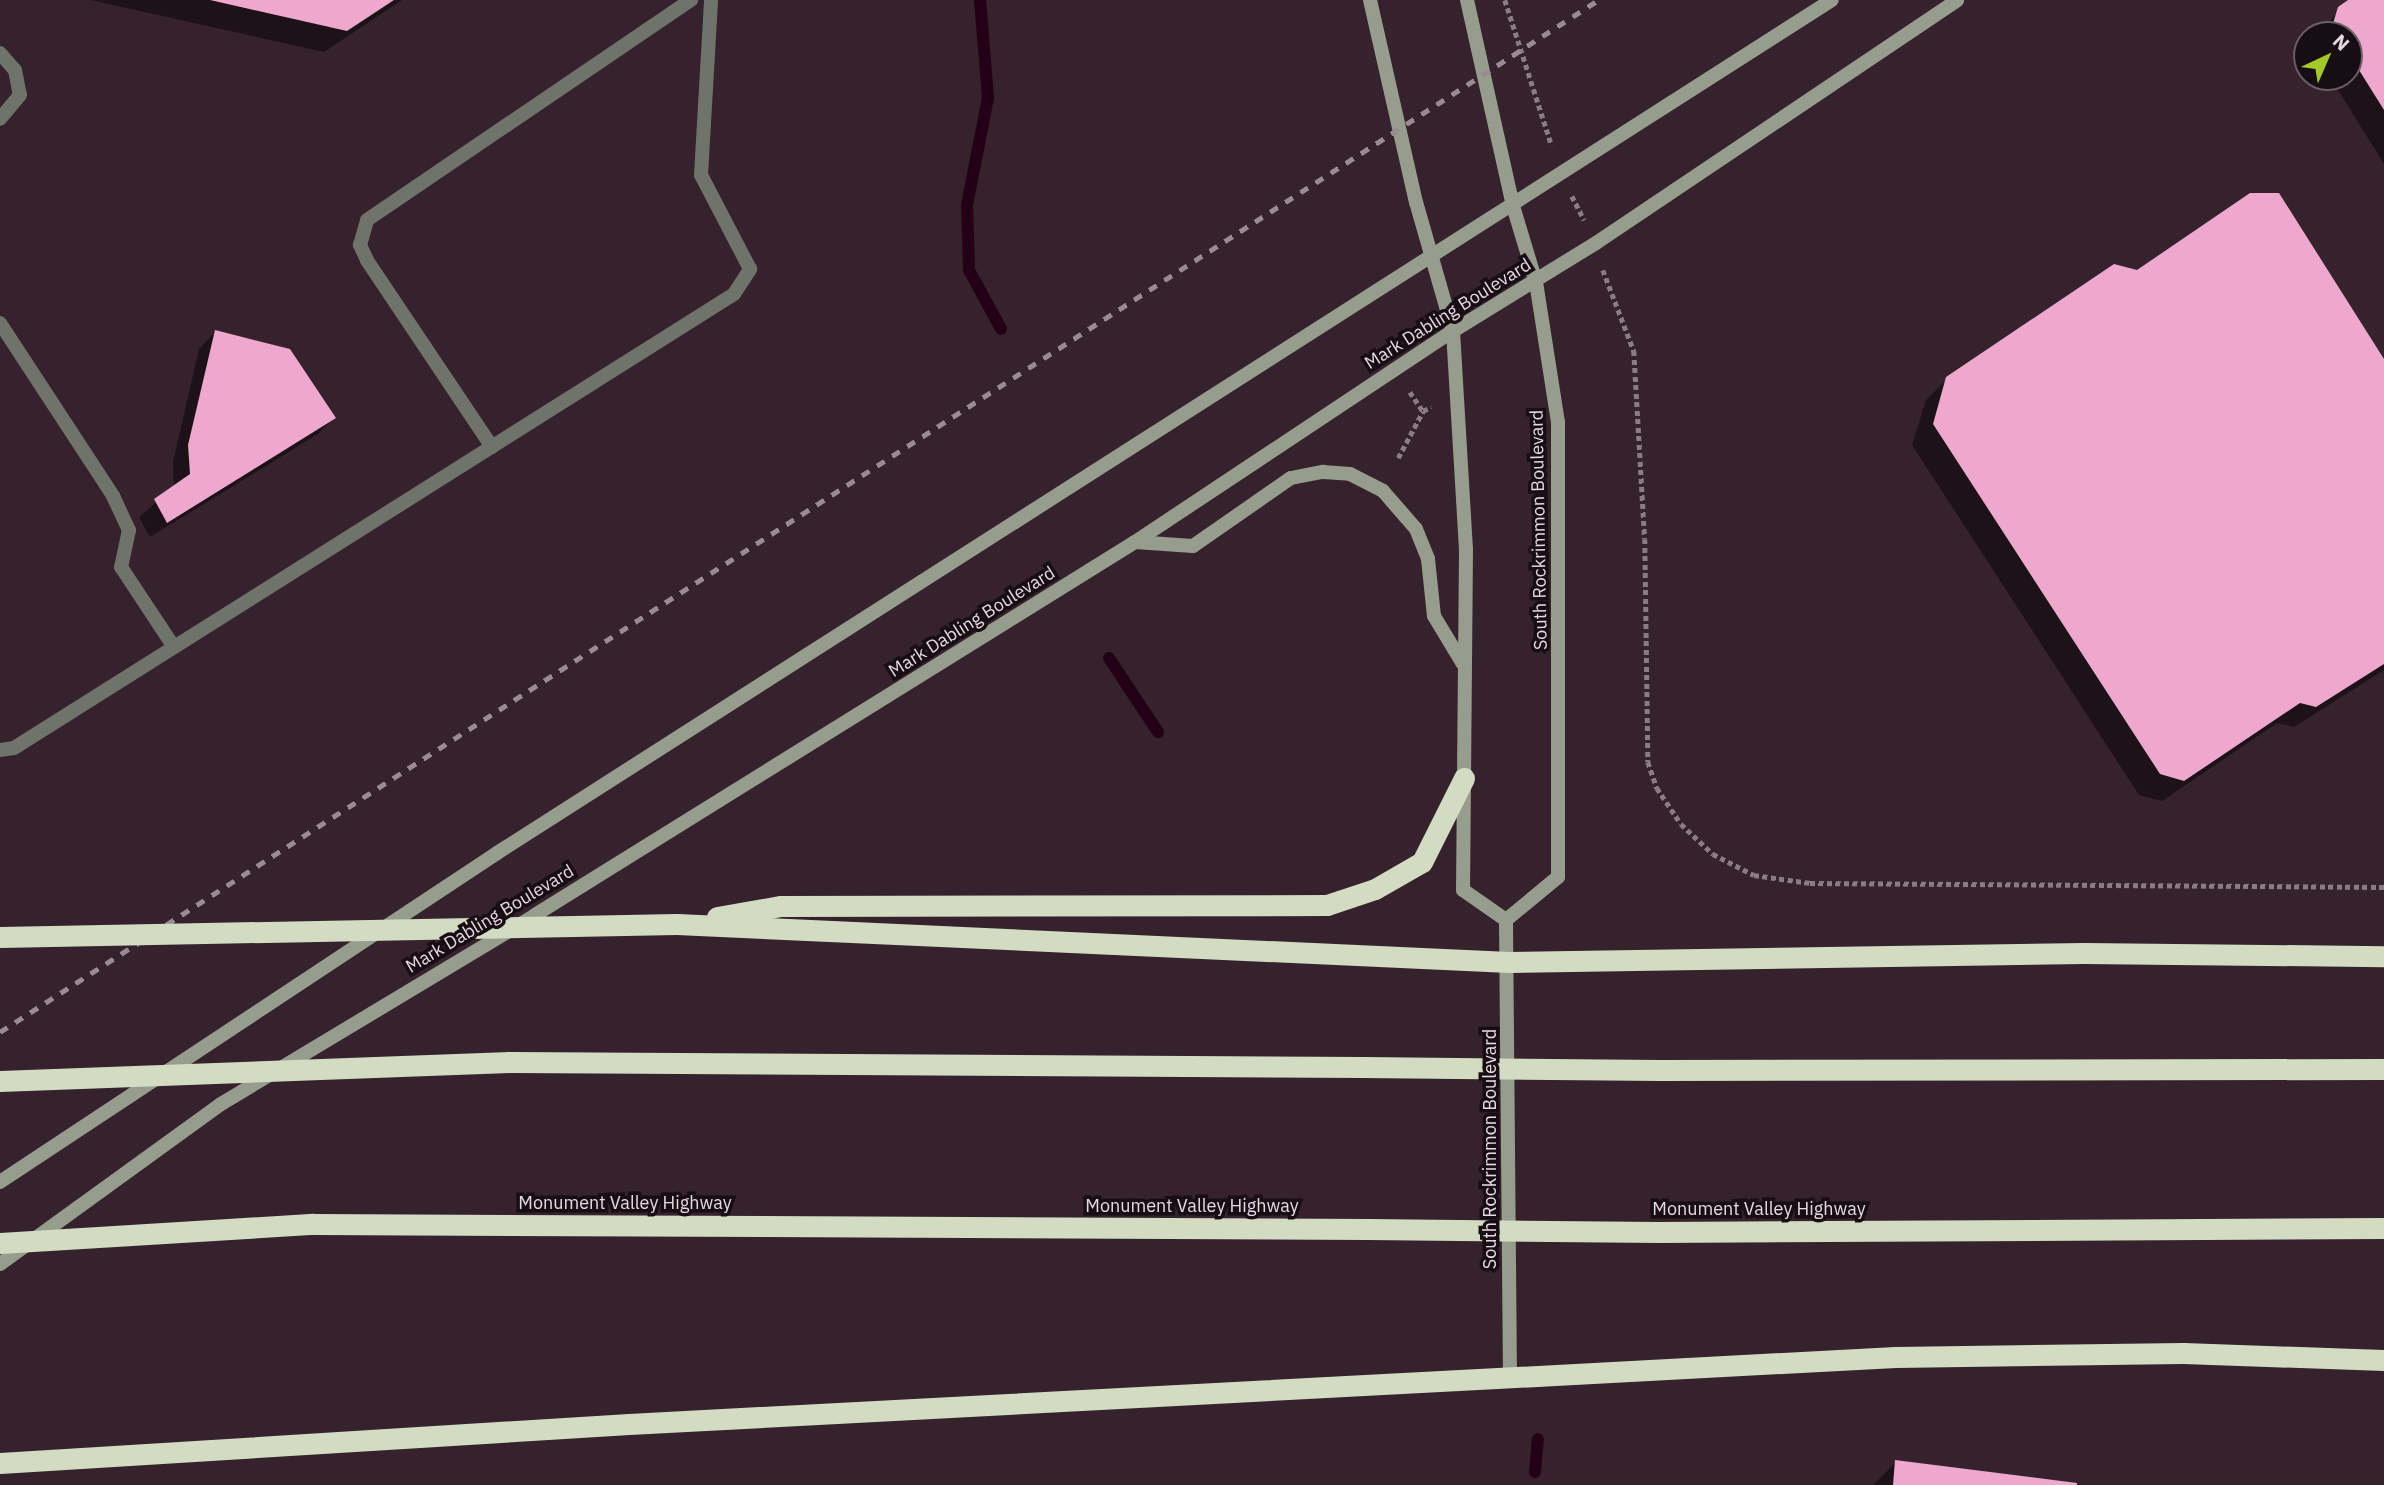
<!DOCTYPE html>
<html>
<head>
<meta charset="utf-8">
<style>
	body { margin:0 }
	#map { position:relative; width:2384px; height:1485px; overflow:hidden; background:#35222c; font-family:"IBM Plex Sans",sans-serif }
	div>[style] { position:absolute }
	.shadow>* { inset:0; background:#0007 }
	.stream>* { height:12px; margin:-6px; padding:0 6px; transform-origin:6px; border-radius:6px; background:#230015 }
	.building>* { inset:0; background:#eea7cd }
	.path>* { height:4.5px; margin-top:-2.25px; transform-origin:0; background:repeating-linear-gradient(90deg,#8b7b83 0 5px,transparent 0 8.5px) }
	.lane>* { height:14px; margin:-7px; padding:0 7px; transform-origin:7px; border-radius:7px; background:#6f7369 }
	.secondary>* { height:14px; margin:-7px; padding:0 7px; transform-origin:7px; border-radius:7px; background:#979d8d }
	.highway>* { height:21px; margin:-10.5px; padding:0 10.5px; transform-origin:10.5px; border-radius:10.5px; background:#d3dbc3 }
	.rail>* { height:5px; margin-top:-2.5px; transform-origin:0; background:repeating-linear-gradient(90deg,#9a8a92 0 9px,transparent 0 18px) }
	.highway-bridge>* { height:21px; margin:-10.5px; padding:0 10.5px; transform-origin:10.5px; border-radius:10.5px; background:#d3dbc3 }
	span { translate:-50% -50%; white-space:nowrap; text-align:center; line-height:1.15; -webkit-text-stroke:7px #170e13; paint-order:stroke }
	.street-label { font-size:18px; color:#e6d9df }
	.north { position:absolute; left:2293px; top:21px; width:70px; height:70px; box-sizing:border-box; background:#170e13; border:2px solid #6a5f65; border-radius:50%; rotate:44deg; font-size:19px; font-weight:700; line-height:28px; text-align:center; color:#e6d9df }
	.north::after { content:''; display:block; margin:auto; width:24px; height:32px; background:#a3c927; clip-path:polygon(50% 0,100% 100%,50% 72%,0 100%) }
</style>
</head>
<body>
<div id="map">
	<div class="shadow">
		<i style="clip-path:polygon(91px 0,402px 0,324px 52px)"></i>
		<i style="clip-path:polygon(2351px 0,2384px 0,2384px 164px,2330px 77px,2349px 77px,2349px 35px,2316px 35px)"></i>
		<i style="clip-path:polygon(215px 332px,334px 418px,318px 434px,150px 537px,139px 517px,174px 487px,173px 462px,199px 349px)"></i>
		<i style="clip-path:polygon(2384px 362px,2384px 670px,2294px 727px,2277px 723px,2162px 801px,2139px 795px,1912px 445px,1926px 400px,1948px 378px)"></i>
		<i style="clip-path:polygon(1896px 1462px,2076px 1485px,1873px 1485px)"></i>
	</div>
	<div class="stream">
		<i style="left:980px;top:0;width:98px;rotate:85.3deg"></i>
		<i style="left:988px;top:98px;width:109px;rotate:101.1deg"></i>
		<i style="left:967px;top:205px;width:65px;rotate:88.2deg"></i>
		<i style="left:969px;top:270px;width:67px;rotate:61.5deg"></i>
		<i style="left:1109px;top:658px;width:89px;rotate:56.5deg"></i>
		<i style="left:1535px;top:1472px;width:33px;rotate:-85deg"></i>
	</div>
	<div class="building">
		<i style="clip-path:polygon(210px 0,394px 0,347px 31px)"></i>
		<i style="clip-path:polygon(2348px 0,2384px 0,2384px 110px,2349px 54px,2349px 35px,2337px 35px,2332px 27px,2338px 7px)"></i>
		<i style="clip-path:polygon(2250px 193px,2279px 193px,2384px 359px,2384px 664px,2316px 707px,2300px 703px,2184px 781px,2160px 774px,1933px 424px,1946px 377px,2114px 264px,2137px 270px)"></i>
		<i style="clip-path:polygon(215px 330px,290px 349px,336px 418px,167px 523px,154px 499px,190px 474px,188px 445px)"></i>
		<i style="clip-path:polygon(1895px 1460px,2077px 1483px,2077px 1485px,1893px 1485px)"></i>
	</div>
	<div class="path">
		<i style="left:1505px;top:0;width:153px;rotate:72.2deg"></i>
		<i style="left:1572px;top:196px;width:27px;rotate:63deg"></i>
		<i style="left:1603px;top:270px;width:87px;rotate:69.1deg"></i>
		<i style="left:1634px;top:351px;width:188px;rotate:86.7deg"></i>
		<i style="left:1645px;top:539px;width:223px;rotate:89.2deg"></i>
		<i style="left:1648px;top:762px;width:28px;rotate:71deg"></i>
		<i style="left:1657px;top:788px;width:43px;rotate:56.3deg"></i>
		<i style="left:1681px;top:824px;width:44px;rotate:43.2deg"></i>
		<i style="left:1713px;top:854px;width:46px;rotate:27.1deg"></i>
		<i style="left:1754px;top:875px;width:57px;rotate:8.1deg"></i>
		<i style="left:1810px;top:883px;width:574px;rotate:0.4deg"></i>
		<i style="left:1410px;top:392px;width:23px;rotate:56deg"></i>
		<i style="left:1398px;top:458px;width:53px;rotate:-62deg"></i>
		<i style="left:1423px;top:411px;width:9px;rotate:-27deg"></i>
	</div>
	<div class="lane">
		<i style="left:0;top:53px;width:23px;rotate:49deg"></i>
		<i style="left:15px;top:70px;width:25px;rotate:79deg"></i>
		<i style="left:20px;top:95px;width:31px;rotate:130deg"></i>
		<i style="left:0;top:323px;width:207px;rotate:56.8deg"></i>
		<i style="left:113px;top:496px;width:38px;rotate:65deg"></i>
		<i style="left:129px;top:530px;width:38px;rotate:102deg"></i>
		<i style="left:121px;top:567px;width:96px;rotate:56.5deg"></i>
		<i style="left:492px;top:447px;width:225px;rotate:-123.8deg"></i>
		<i style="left:367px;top:260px;width:17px;rotate:-115deg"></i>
		<i style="left:360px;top:245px;width:26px;rotate:-74deg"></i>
		<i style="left:367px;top:220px;width:392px;rotate:-34.2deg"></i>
		<i style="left:0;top:750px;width:14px;rotate:-8deg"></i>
		<i style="left:14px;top:748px;width:851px;rotate:-32.23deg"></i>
		<i style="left:734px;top:294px;width:30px;rotate:-57deg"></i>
		<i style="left:750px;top:269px;width:106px;rotate:-117.5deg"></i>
		<i style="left:701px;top:175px;width:175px;rotate:-86.7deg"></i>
	</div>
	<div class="secondary">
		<i style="left:1370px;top:0;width:207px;rotate:77.2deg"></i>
		<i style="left:1416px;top:202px;width:134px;rotate:74deg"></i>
		<i style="left:1453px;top:331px;width:218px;rotate:86.6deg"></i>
		<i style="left:1466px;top:549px;width:341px;rotate:90.5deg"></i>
		<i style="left:1463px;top:890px;width:52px;rotate:34.9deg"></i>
		<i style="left:1467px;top:0;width:211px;rotate:77.4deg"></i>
		<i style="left:1513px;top:206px;width:79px;rotate:73.2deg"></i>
		<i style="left:1536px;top:282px;width:142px;rotate:81.1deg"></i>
		<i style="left:1558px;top:422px;width:455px;rotate:90deg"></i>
		<i style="left:1558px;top:877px;width:67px;rotate:140.4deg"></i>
		<i style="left:1135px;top:542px;width:58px;rotate:3.9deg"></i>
		<i style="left:1193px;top:546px;width:119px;rotate:-34.8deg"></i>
		<i style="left:1291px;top:478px;width:33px;rotate:-11deg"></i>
		<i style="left:1323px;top:472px;width:27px;rotate:4deg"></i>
		<i style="left:1350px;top:474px;width:37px;rotate:27deg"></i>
		<i style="left:1383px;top:491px;width:50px;rotate:49deg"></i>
		<i style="left:1416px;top:529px;width:32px;rotate:68deg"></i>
		<i style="left:1428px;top:559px;width:57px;rotate:84deg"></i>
		<i style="left:1434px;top:616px;width:56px;rotate:58.9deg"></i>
		<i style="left:1506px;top:920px;width:457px;rotate:89.5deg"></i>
		<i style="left:0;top:1182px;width:596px;rotate:-33.5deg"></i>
		<i style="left:497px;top:853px;width:1584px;rotate:-32.58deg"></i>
		<i style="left:0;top:1264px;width:273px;rotate:-35.9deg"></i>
		<i style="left:221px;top:1104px;width:366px;rotate:-31deg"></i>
		<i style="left:535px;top:915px;width:706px;rotate:-31.87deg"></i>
		<i style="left:1135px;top:542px;width:382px;rotate:-33.6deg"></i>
		<i style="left:1453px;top:331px;width:168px;rotate:-31.6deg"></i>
		<i style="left:1596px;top:243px;width:435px;rotate:-33.9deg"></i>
	</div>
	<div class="highway">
		<i style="left:717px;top:917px;width:65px;rotate:-9.8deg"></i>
		<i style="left:781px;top:906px;width:546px;rotate:-0.1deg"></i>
		<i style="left:1327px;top:905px;width:51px;rotate:-18.4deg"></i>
		<i style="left:1375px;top:889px;width:54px;rotate:-29.9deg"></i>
		<i style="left:1422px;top:862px;width:94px;rotate:-63.4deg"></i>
		<i style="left:677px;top:924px;width:833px;rotate:2.62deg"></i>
		<i style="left:1509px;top:962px;width:575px;rotate:-0.9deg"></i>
		<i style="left:2084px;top:953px;width:300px;rotate:0.6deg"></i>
		<i style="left:510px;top:1062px;width:853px;rotate:0.34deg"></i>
		<i style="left:1659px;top:1070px;width:725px;rotate:-0.08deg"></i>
		<i style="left:313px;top:1224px;width:1054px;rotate:0.27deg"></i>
		<i style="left:1658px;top:1232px;width:726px;rotate:-0.32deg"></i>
		<i style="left:0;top:1463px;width:630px;rotate:-3.55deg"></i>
		<i style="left:629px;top:1424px;width:1268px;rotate:-3.03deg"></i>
		<i style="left:1895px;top:1357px;width:288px;rotate:-0.8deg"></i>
		<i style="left:2183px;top:1353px;width:201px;rotate:2deg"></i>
	</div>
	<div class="rail">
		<i style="left:0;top:1032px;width:1902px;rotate:-32.85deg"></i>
	</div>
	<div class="highway-bridge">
		<i style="left:0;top:937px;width:677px;rotate:-1.1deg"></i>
		<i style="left:1363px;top:1067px;width:296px;rotate:0.6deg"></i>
		<i style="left:0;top:1081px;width:510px;rotate:-2.13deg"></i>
		<i style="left:1367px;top:1229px;width:291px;rotate:0.6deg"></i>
		<i style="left:0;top:1243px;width:314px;rotate:-3.5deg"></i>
	</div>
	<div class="street-label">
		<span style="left:1448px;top:314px;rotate:-32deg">Mark Dabling Boulevard</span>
		<span style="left:1539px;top:530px;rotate:-91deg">South Rockrimmon Boulevard</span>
		<span style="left:972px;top:622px;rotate:-32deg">Mark Dabling Boulevard</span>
		<span style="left:490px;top:919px;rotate:-31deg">Mark Dabling Boulevard</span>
		<span style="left:1490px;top:1149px;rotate:-90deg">South Rockrimmon Boulevard</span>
		<span style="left:625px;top:1203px">Monument Valley Highway</span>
		<span style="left:1192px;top:1206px">Monument Valley Highway</span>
		<span style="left:1759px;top:1209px">Monument Valley Highway</span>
	</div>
	<div class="north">N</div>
</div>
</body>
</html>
